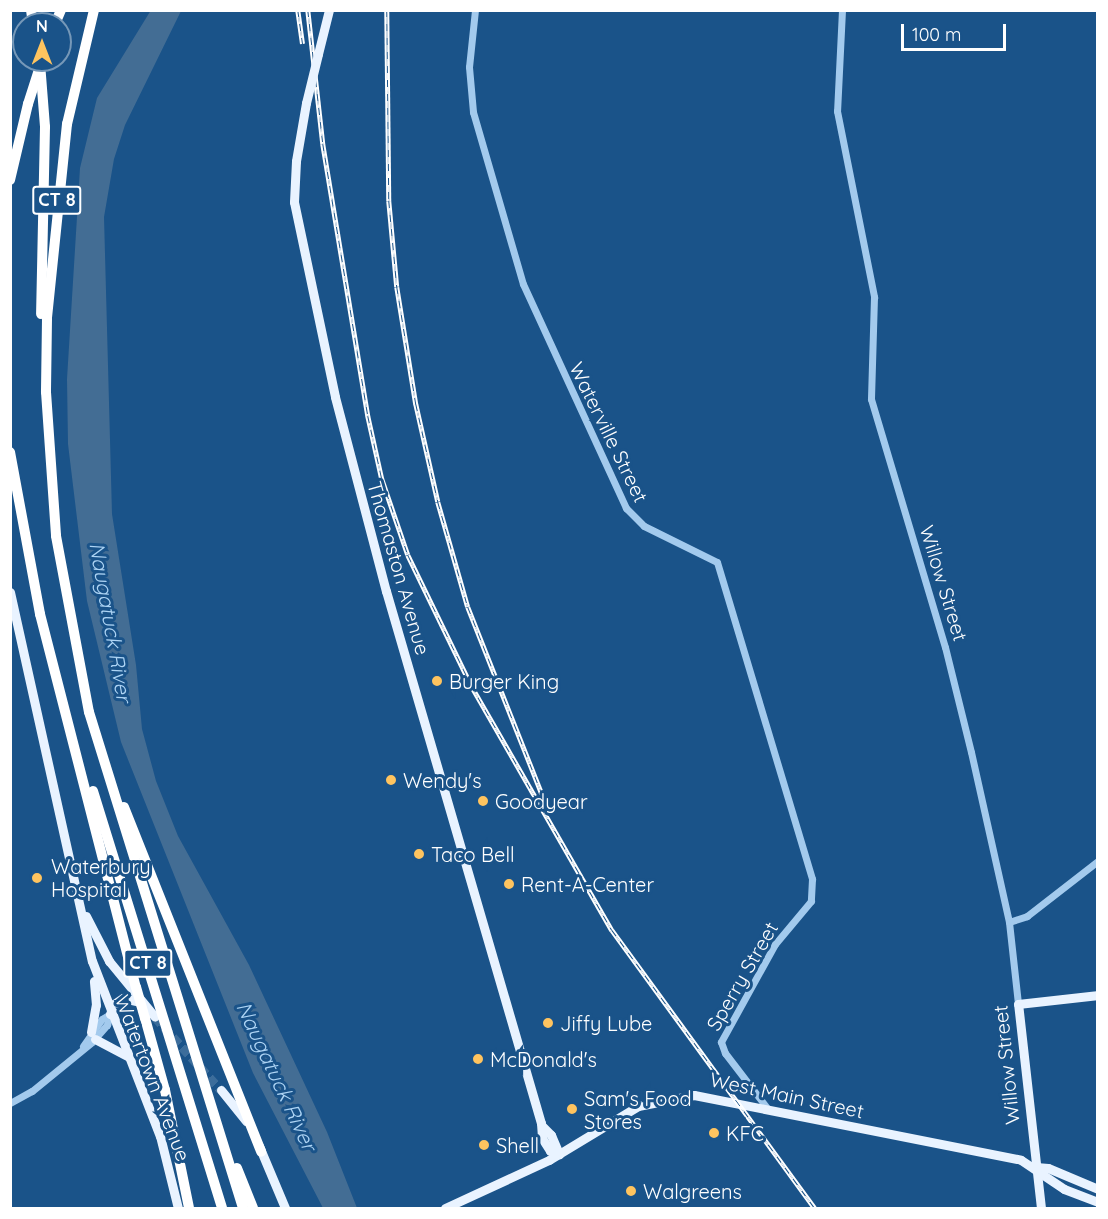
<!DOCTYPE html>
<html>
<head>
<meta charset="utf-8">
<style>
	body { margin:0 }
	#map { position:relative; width:1108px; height:1219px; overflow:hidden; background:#1a5389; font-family:Quicksand,sans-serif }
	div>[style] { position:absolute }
	.water>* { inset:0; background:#436d94 }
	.major-tunnel>* { height:9px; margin-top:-4.5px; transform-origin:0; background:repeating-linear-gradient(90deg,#3c6d9b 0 9px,transparent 0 13.5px) }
	.minor>* { height:7px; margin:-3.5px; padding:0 3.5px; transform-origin:3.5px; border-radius:3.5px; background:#a3caed }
	.major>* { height:9px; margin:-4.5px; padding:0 4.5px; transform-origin:4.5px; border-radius:4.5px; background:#e9f3ff }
	.highway>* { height:10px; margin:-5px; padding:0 5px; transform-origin:5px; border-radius:5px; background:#fff }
	.rail>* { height:4.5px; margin-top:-2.25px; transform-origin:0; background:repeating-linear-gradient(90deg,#1a5389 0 7px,#fff 0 14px); box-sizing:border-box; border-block:2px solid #fff }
	.major-bridge>* { height:9px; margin:-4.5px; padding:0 4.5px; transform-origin:4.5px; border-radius:4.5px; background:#e9f3ff }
	.highway-bridge>* { height:10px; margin:-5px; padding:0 5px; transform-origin:5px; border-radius:5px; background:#fff }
	.dots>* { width:16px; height:16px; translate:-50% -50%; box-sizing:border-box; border:3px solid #1a5389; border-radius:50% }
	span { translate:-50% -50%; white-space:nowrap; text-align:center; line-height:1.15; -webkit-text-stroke:6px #1a5389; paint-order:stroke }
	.shield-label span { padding:2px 4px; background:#1a5389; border:2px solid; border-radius:4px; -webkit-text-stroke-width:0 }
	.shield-label { font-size:18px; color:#fff; font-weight:700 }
	.street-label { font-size:20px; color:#fff }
	.poi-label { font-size:20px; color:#fff }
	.left { translate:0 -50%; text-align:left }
	.water-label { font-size:21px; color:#aed4f4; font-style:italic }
	.frame { position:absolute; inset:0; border:12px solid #fff; pointer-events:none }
	.north { position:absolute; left:12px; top:12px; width:60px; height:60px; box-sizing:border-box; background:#1a5389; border:2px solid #7698b8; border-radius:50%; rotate:0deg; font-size:16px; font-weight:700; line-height:24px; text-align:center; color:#fff }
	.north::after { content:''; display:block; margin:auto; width:21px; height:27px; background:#ffc45f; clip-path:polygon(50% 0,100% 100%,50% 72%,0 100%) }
	.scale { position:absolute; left:901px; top:24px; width:105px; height:27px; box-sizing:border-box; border:3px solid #fff; border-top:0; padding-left:8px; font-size:18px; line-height:21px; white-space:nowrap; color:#fff; -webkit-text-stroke:4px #1a5389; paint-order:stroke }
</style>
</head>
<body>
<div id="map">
	<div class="water">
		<i style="clip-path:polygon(151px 10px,181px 11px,125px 125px,114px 159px,104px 217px,112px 514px,136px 665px,142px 729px,156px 781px,178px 836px,249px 965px,327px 1132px,357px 1208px,323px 1208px,253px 1073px,121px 742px,87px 601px,68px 444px,67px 379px,80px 168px,97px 98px)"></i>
	</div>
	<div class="major-tunnel">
		<i style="left:155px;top:1017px;width:98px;rotate:47.9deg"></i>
	</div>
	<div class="minor">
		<i style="left:475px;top:10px;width:57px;rotate:96deg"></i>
		<i style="left:469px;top:67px;width:45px;rotate:84.9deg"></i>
		<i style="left:473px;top:112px;width:179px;rotate:73.8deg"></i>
		<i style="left:523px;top:284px;width:247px;rotate:65.3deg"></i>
		<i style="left:626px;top:508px;width:25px;rotate:45deg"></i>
		<i style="left:644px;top:526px;width:81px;rotate:26.3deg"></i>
		<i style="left:717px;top:562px;width:331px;rotate:73.3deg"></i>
		<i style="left:812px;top:879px;width:22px;rotate:93deg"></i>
		<i style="left:811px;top:901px;width:56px;rotate:129.9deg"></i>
		<i style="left:775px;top:944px;width:112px;rotate:118.9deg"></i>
		<i style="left:721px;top:1042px;width:12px;rotate:70deg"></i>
		<i style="left:725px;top:1053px;width:69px;rotate:52.6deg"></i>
		<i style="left:842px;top:10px;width:101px;rotate:92.8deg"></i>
		<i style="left:837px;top:111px;width:190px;rotate:78.7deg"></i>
		<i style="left:874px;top:297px;width:102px;rotate:91.7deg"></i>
		<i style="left:871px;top:399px;width:259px;rotate:73.4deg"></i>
		<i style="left:945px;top:647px;width:108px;rotate:76.1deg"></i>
		<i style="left:971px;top:752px;width:174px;rotate:77.4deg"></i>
		<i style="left:1009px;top:922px;width:82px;rotate:83.7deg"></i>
		<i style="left:1009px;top:922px;width:19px;rotate:-18deg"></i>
		<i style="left:1027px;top:916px;width:90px;rotate:-37.8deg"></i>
		<i style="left:83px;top:1046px;width:33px;rotate:-55deg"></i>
		<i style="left:102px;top:1019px;width:9px;rotate:-32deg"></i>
		<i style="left:10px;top:1103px;width:25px;rotate:-29deg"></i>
		<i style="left:32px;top:1091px;width:77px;rotate:-39.2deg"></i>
		<i style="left:92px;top:1042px;width:23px;rotate:-49deg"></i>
		<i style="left:107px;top:1025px;width:11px;rotate:-75deg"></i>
	</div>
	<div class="major">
		<i style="left:318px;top:54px;width:45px;rotate:-76deg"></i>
		<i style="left:306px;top:103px;width:59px;rotate:99.8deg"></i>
		<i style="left:296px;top:161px;width:41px;rotate:92.8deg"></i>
		<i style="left:294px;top:202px;width:199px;rotate:78.1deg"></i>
		<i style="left:335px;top:397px;width:201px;rotate:75.3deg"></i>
		<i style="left:386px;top:591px;width:554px;rotate:73.76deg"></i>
		<i style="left:541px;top:1123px;width:15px;rotate:86deg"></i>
		<i style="left:542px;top:1138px;width:15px;rotate:58deg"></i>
		<i style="left:550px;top:1151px;width:9px;rotate:18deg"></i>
		<i style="left:10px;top:592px;width:378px;rotate:77.5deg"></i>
		<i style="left:92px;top:961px;width:188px;rotate:68.8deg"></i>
		<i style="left:160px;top:1136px;width:74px;rotate:76deg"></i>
		<i style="left:86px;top:916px;width:51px;rotate:62.9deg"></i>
		<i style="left:109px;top:961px;width:72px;rotate:50.6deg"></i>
		<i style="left:110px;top:1014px;width:11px;rotate:-68deg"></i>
		<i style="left:114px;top:1004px;width:11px;rotate:-34deg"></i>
		<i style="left:123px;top:998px;width:18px;rotate:13deg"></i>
		<i style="left:91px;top:1032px;width:27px;rotate:-80deg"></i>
		<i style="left:96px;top:1005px;width:24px;rotate:-95deg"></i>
		<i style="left:95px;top:1039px;width:36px;rotate:28deg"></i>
		<i style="left:221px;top:1090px;width:40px;rotate:51deg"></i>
		<i style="left:542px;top:1126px;width:13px;rotate:45deg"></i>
		<i style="left:551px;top:1135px;width:21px;rotate:67deg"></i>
		<i style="left:259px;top:1146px;width:67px;rotate:67.2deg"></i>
		<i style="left:1036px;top:1167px;width:12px;rotate:5deg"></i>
		<i style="left:1048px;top:1168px;width:54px;rotate:22.8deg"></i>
		<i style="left:445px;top:1208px;width:115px;rotate:-24.8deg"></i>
		<i style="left:549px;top:1160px;width:104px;rotate:-31.2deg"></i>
		<i style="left:638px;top:1106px;width:57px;rotate:-11.1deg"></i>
		<i style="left:694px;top:1095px;width:333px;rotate:11.2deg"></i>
		<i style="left:1021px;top:1160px;width:52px;rotate:34deg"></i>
		<i style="left:1064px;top:1189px;width:36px;rotate:21deg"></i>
		<i style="left:1041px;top:1208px;width:205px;rotate:-96.4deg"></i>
		<i style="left:1018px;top:1004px;width:81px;rotate:-6.4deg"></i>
	</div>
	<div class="highway">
		<i style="left:31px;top:10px;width:14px;rotate:82deg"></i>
		<i style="left:94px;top:10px;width:117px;rotate:103.3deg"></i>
		<i style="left:67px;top:124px;width:196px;rotate:95.9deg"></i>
		<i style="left:47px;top:319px;width:73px;rotate:90.8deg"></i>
		<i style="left:46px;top:392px;width:144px;rotate:86deg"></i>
		<i style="left:56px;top:536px;width:179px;rotate:79.4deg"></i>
		<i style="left:89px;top:712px;width:519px;rotate:72.75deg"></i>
		<i style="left:55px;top:24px;width:15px;rotate:-67deg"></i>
		<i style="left:40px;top:63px;width:64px;rotate:85.5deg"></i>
		<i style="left:45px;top:127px;width:187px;rotate:91.2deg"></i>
		<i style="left:10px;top:180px;width:78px;rotate:-76.7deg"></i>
		<i style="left:10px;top:452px;width:165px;rotate:79.5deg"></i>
		<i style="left:40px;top:614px;width:385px;rotate:75.6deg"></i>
		<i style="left:93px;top:791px;width:436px;rotate:72.8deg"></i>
		<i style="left:124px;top:807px;width:371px;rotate:68.3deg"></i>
		<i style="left:145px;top:1018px;width:75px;rotate:74.5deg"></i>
		<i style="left:165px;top:1090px;width:120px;rotate:78.5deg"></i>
		<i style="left:237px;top:1168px;width:43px;rotate:68.2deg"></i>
	</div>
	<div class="rail">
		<i style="left:298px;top:10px;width:34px;rotate:82deg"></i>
		<i style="left:308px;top:10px;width:135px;rotate:83.6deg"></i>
		<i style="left:323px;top:144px;width:276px;rotate:80.6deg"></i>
		<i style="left:368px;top:416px;width:65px;rotate:77.5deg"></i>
		<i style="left:382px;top:479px;width:80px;rotate:71.1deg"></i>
		<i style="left:408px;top:555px;width:144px;rotate:64.1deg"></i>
		<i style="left:471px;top:685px;width:283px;rotate:60.1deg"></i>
		<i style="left:612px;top:930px;width:344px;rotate:53.9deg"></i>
		<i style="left:387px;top:10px;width:191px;rotate:89.4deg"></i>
		<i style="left:389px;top:201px;width:86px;rotate:84.7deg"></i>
		<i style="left:397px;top:287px;width:119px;rotate:80.8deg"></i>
		<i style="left:416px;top:404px;width:100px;rotate:77.3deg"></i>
		<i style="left:438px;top:502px;width:109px;rotate:74.1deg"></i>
		<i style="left:468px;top:607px;width:203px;rotate:68.4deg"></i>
	</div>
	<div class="major-bridge">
		<i style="left:306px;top:103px;width:50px;rotate:-76.2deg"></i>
	</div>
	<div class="highway-bridge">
		<i style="left:28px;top:104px;width:46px;rotate:-72.3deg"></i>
		<i style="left:136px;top:987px;width:32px;rotate:74deg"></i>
	</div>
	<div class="dots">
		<i style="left:437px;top:681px;background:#ffc45f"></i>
		<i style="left:391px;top:780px;background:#ffc45f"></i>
		<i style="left:483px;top:801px;background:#ffc45f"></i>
		<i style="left:419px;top:854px;background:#ffc45f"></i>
		<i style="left:37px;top:878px;background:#ffc45f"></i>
		<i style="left:509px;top:884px;background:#ffc45f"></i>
		<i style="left:548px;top:1023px;background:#ffc45f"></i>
		<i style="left:478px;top:1059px;background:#ffc45f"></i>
		<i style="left:572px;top:1109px;background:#ffc45f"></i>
		<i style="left:714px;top:1133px;background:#ffc45f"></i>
		<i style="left:484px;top:1145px;background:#ffc45f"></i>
		<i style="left:631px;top:1191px;background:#ffc45f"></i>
	</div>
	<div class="shield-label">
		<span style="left:57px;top:200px">CT 8</span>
		<span style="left:148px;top:963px">CT 8</span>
	</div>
	<div class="street-label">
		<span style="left:609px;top:432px;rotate:64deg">Waterville Street</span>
		<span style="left:399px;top:568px;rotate:74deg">Thomaston Avenue</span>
		<span style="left:944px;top:583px;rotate:73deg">Willow Street</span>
		<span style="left:742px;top:976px;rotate:-60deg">Sperry Street</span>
		<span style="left:1006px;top:1065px;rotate:-96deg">Willow Street</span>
		<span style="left:153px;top:1078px;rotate:69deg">Watertown Avenue</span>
		<span style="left:787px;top:1095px;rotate:12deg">West Main Street</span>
	</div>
	<div class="poi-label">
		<span class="left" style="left:449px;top:681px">Burger King</span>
		<span class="left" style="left:403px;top:780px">Wendy's</span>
		<span class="left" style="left:495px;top:801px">Goodyear</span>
		<span class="left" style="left:431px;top:854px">Taco Bell</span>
		<span class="left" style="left:51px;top:878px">Waterbury<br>Hospital</span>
		<span class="left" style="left:521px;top:884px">Rent-A-Center</span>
		<span class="left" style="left:560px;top:1023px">Jiffy Lube</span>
		<span class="left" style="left:490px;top:1059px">McDonald's</span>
		<span class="left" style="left:584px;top:1110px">Sam's Food<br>Stores</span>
		<span class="left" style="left:726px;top:1133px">KFC</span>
		<span class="left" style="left:496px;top:1145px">Shell</span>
		<span class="left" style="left:643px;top:1191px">Walgreens</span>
	</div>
	<div class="water-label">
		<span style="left:111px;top:622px;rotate:80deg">Naugatuck River</span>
		<span style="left:277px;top:1076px;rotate:65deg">Naugatuck River</span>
	</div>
	<div class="frame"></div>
	<div class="north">N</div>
	<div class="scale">100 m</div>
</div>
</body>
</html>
